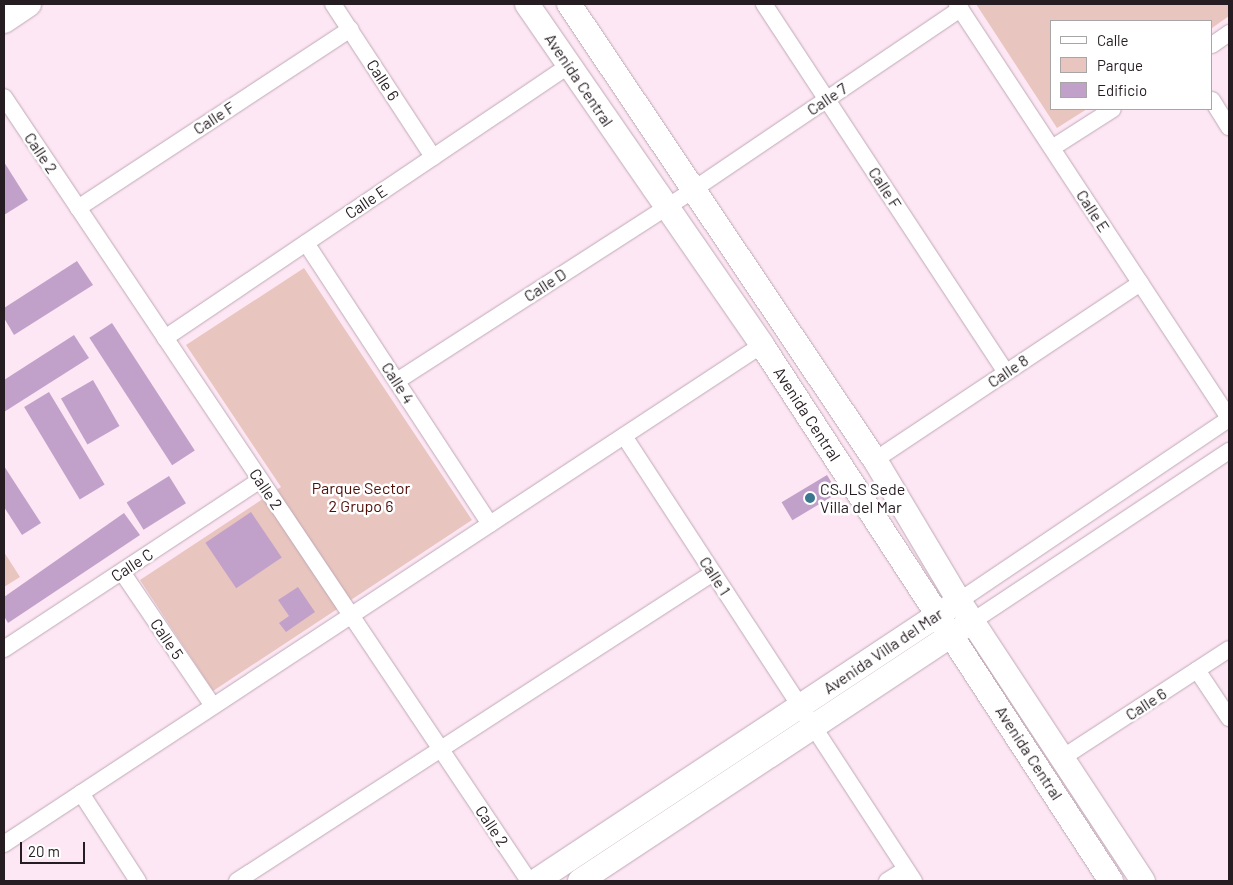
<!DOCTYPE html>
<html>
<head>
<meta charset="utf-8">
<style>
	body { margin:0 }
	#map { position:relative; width:1233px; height:885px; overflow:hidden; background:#fee7f4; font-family:Barlow,sans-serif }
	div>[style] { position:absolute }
	.green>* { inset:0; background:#e9c5bf }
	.building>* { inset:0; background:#c1a1ca; transform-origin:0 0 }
	.roads { filter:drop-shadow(0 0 1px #bea9b5) drop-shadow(0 0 1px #bea9b5) }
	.street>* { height:16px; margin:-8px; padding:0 8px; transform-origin:8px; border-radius:8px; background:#fff }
	.secondary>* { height:24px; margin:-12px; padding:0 12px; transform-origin:12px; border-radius:12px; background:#fff }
	.primary>* { height:26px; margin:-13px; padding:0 13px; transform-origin:13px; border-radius:13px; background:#fff }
	.dots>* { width:14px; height:14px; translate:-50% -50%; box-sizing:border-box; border:2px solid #fff; border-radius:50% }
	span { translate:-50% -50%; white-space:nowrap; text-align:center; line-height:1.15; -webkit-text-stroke:5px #fff; paint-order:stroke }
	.street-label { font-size:16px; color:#251d22 }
	.park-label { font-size:16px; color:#500d08 }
	.poi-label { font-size:16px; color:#251d22 }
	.left { translate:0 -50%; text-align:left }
	.frame { position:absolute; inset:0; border:5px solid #251d22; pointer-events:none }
	.legend { position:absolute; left:1050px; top:20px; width:162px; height:90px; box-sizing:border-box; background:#fff; border:1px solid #a8a5a7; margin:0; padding:6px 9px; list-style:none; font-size:15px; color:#251d22 }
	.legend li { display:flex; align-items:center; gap:10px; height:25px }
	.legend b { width:25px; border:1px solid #a8a5a7 }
	.scale { position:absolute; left:20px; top:842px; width:65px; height:22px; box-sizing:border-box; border:2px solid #251d22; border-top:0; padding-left:6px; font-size:15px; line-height:18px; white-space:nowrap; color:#251d22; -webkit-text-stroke:4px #fff; paint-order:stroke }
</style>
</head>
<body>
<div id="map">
	<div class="green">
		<i style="clip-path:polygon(976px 4px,1229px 4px,1229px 16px,1212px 28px,1212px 21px,1052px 21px,1052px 109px,1087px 109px,1057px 128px)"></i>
		<i style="clip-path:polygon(304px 268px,472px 520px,213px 691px,140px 580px,281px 487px,186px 345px)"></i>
		<i style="clip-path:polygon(4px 552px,20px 577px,4px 587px)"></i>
	</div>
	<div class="building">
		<i style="clip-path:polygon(4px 162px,28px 200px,4px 215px)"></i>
		<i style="clip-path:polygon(77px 261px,93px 285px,14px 335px,4px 318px,4px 308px)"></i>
		<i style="left:112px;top:323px;width:152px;height:27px;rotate:57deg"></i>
		<i style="clip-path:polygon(74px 335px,89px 358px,4px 412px,4px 380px)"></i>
		<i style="left:93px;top:380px;width:53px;height:37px;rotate:60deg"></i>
		<i style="left:49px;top:392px;width:108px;height:29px;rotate:59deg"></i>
		<i style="clip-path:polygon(4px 466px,41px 523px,22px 535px,4px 507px)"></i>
		<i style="left:827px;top:475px;width:21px;height:53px;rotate:59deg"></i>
		<i style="left:169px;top:476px;width:32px;height:50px;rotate:58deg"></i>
		<i style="left:251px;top:512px;width:55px;height:55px;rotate:56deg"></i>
		<i style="clip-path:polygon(124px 513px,140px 535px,8px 623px,4px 616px,4px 597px)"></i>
		<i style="clip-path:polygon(298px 587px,315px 612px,286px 632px,279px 623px,289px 616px,278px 600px)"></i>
	</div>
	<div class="roads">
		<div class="street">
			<i style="left:333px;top:4px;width:183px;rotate:56.8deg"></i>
			<i style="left:764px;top:4px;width:440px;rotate:56.7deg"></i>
			<i style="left:957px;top:4px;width:495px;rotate:56.7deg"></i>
			<i style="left:1212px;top:45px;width:21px;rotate:-35deg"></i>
			<i style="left:4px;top:97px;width:944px;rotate:56.19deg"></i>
			<i style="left:1212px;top:100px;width:32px;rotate:58deg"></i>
			<i style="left:1052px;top:148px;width:72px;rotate:-32.6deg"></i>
			<i style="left:78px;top:208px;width:326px;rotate:-33.3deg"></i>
			<i style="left:306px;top:243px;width:336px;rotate:56.8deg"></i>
			<i style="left:165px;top:338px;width:486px;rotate:-34deg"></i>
			<i style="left:397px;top:381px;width:352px;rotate:-32.8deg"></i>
			<i style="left:693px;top:190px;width:323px;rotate:-34.1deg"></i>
			<i style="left:624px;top:436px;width:531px;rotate:56.91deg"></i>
			<i style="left:875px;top:460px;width:319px;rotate:-33.7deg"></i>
			<i style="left:122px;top:572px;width:162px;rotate:55.8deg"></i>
			<i style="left:959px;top:601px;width:326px;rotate:-34deg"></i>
			<i style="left:973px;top:621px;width:307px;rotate:-33.6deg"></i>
			<i style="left:4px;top:649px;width:307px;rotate:-33.4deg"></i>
			<i style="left:1197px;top:670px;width:58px;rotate:56.3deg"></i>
			<i style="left:1062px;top:758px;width:199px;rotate:-33.1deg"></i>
			<i style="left:81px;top:793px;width:105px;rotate:57.1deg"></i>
			<i style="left:4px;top:844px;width:908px;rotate:-33.36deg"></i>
			<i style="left:237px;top:881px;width:567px;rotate:-32.91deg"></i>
			<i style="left:887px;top:881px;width:22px;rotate:-32deg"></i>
		</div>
		<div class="secondary">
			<i style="left:527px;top:4px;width:414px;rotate:55.4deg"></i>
			<i style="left:762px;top:345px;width:640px;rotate:56.93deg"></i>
			<i style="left:569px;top:4px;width:549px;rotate:56.14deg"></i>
			<i style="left:875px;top:460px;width:164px;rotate:59.2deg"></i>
			<i style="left:959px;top:601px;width:335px;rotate:56.7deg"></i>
			<i style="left:536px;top:881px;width:499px;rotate:-33.5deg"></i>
			<i style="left:580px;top:881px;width:460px;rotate:-33.5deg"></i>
		</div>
		<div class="primary">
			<i style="left:4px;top:20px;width:29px;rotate:-34deg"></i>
		</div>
	</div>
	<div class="dots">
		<i style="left:810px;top:498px;background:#3a768d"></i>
	</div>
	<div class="street-label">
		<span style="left:383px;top:80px;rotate:57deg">Calle 6</span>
		<span style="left:579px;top:80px;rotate:56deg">Avenida Central</span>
		<span style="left:827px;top:99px;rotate:-34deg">Calle 7</span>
		<span style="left:214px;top:118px;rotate:-33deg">Calle F</span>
		<span style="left:41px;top:153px;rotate:56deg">Calle 2</span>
		<span style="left:885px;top:188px;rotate:57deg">Calle F</span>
		<span style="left:366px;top:202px;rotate:-34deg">Calle E</span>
		<span style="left:1093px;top:211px;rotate:57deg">Calle E</span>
		<span style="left:545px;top:285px;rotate:-33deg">Calle D</span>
		<span style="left:1008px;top:371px;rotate:-34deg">Calle 8</span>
		<span style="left:398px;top:383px;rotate:57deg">Calle 4</span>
		<span style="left:807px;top:414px;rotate:57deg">Avenida Central</span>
		<span style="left:266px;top:489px;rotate:56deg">Calle 2</span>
		<span style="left:132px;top:565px;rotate:-33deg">Calle C</span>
		<span style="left:715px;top:576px;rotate:57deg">Calle 1</span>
		<span style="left:167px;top:639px;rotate:56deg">Calle 5</span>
		<span style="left:883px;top:651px;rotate:-34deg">Avenida Villa del Mar</span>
		<span style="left:1146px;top:704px;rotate:-33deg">Calle 6</span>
		<span style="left:1029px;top:753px;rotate:57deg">Avenida Central</span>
		<span style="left:492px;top:826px;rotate:56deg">Calle 2</span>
	</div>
	<div class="park-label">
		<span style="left:361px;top:497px">Parque Sector<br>2 Grupo 6</span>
	</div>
	<div class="poi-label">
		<span class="left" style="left:820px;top:498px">CSJLS Sede<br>Villa del Mar</span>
	</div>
	<div class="frame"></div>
	<ul class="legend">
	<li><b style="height:6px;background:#fff"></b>Calle</li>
	<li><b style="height:14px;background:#e9c5bf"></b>Parque</li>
	<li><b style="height:14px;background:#c1a1ca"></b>Edificio</li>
	</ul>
	<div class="scale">20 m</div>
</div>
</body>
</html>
